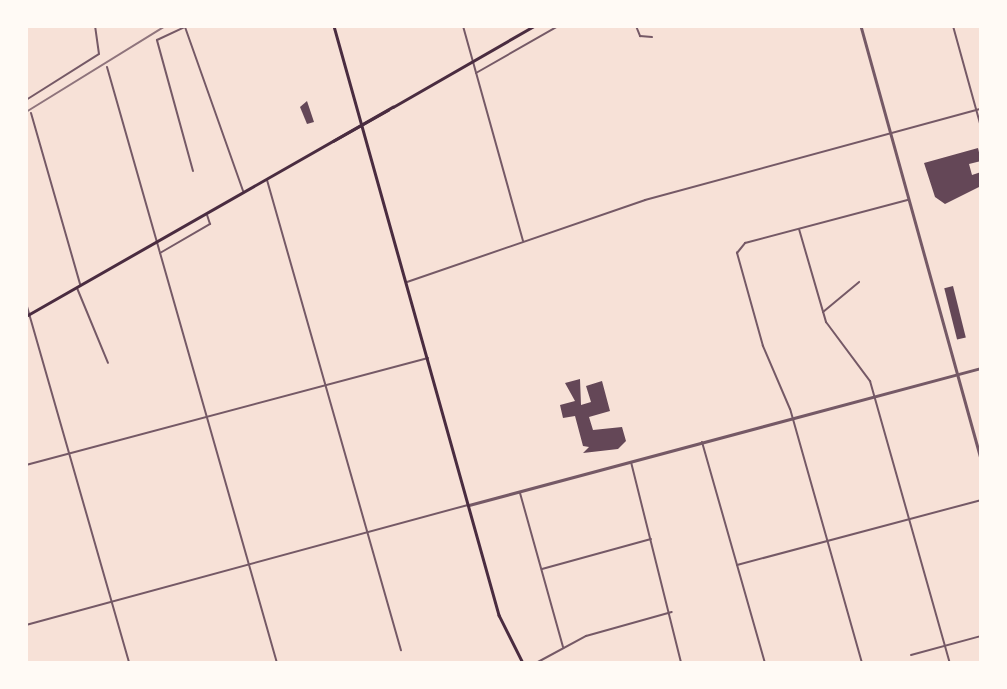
<!DOCTYPE html>
<html>
<head>
<meta charset="utf-8">
<style>
	body { margin:0 }
	#map { position:relative; width:1007px; height:689px; overflow:hidden; background:#f7e1d7; font-family:Arial,sans-serif }
	div>[style] { position:absolute }
	.building>* { inset:0; background:#644757; transform-origin:0 0 }
	.minor>* { height:2px; margin:-1px; padding:0 1px; transform-origin:1px; border-radius:1px; background:#755966 }
	.tertiary>* { height:2.5px; margin:-1.25px; padding:0 1.25px; transform-origin:1.25px; border-radius:1.25px; background:#755966 }
	.secondary>* { height:2.5px; margin:-1.25px; padding:0 1.25px; transform-origin:1.25px; border-radius:1.25px; background:#4a2c40 }
	.rail>* { height:2px; margin:-1px; padding:0 1px; transform-origin:1px; border-radius:1px; background:#8f747c }
	span { translate:-50% -50%; white-space:nowrap; text-align:center; line-height:1.15; -webkit-text-stroke:5px #fffaf5; paint-order:stroke }
	.frame { position:absolute; inset:0; border:28px solid #fffaf5; pointer-events:none }
</style>
</head>
<body>
<div id="map">
	<div class="building">
		<i style="clip-path:polygon(307px 101px,314px 122px,307px 124px,300px 107px)"></i>
		<i style="clip-path:polygon(978px 148px,981px 161px,969px 164px,972px 175px,981px 172px,981px 186px,945px 204px,935px 197px,924px 163px)"></i>
		<i style="left:953px;top:286px;width:53px;height:9px;rotate:76deg"></i>
		<i style="clip-path:polygon(580px 379px,581px 405px,591px 402px,586px 386px,602px 381px,610px 411px,589px 417px,593px 430px,622px 427px,626px 441px,618px 449px,583px 453px,589px 447px,583px 446px,575px 416px,563px 418px,560px 405px,575px 401px,565px 383px)"></i>
	</div>
	<div class="minor">
		<i style="left:463px;top:26px;width:223px;rotate:74.4deg"></i>
		<i style="left:636px;top:26px;width:11px;rotate:68deg"></i>
		<i style="left:640px;top:36px;width:12px;rotate:5deg"></i>
		<i style="left:953px;top:26px;width:105px;rotate:74.5deg"></i>
		<i style="left:107px;top:67px;width:620px;rotate:74.08deg"></i>
		<i style="left:476px;top:73px;width:95px;rotate:-29.8deg"></i>
		<i style="left:26px;top:100px;width:86px;rotate:-32.2deg"></i>
		<i style="left:99px;top:54px;width:28px;rotate:-98deg"></i>
		<i style="left:31px;top:113px;width:178px;rotate:74deg"></i>
		<i style="left:193px;top:171px;width:136px;rotate:-105.4deg"></i>
		<i style="left:157px;top:40px;width:31px;rotate:-25deg"></i>
		<i style="left:185px;top:27px;width:174px;rotate:70.5deg"></i>
		<i style="left:267px;top:180px;width:489px;rotate:74.1deg"></i>
		<i style="left:799px;top:229px;width:97px;rotate:73.8deg"></i>
		<i style="left:826px;top:322px;width:74px;rotate:53.3deg"></i>
		<i style="left:870px;top:381px;width:293px;rotate:74.2deg"></i>
		<i style="left:160px;top:253px;width:58px;rotate:-30.1deg"></i>
		<i style="left:210px;top:224px;width:9px;rotate:-108deg"></i>
		<i style="left:407px;top:282px;width:252px;rotate:-19deg"></i>
		<i style="left:645px;top:200px;width:348px;rotate:-15.2deg"></i>
		<i style="left:77px;top:288px;width:81px;rotate:67.5deg"></i>
		<i style="left:26px;top:303px;width:374px;rotate:74deg"></i>
		<i style="left:823px;top:312px;width:47px;rotate:-39.8deg"></i>
		<i style="left:702px;top:442px;width:230px;rotate:74.1deg"></i>
		<i style="left:631px;top:462px;width:207px;rotate:76deg"></i>
		<i style="left:26px;top:465px;width:416px;rotate:-14.9deg"></i>
		<i style="left:520px;top:493px;width:160px;rotate:74.4deg"></i>
		<i style="left:737px;top:565px;width:253px;rotate:-14.9deg"></i>
		<i style="left:542px;top:569px;width:113px;rotate:-15.4deg"></i>
		<i style="left:26px;top:625px;width:458px;rotate:-15.2deg"></i>
		<i style="left:911px;top:655px;width:73px;rotate:-15.2deg"></i>
		<i style="left:536px;top:663px;width:57px;rotate:-28.4deg"></i>
		<i style="left:586px;top:636px;width:89px;rotate:-15.6deg"></i>
		<i style="left:862px;top:663px;width:264px;rotate:-105.8deg"></i>
		<i style="left:790px;top:409px;width:69px;rotate:-113.2deg"></i>
		<i style="left:763px;top:346px;width:97px;rotate:-105.6deg"></i>
		<i style="left:737px;top:253px;width:13px;rotate:-51deg"></i>
		<i style="left:745px;top:243px;width:169px;rotate:-14.8deg"></i>
	</div>
	<div class="tertiary">
		<i style="left:861px;top:26px;width:448px;rotate:74.5deg"></i>
		<i style="left:469px;top:505px;width:530px;rotate:-14.98deg"></i>
	</div>
	<div class="secondary">
		<i style="left:334px;top:26px;width:612px;rotate:74.35deg"></i>
		<i style="left:499px;top:615px;width:54px;rotate:63.4deg"></i>
		<i style="left:393px;top:107px;width:163px;rotate:-29.9deg"></i>
		<i style="left:333px;top:141px;width:63px;rotate:-29.4deg"></i>
		<i style="left:26px;top:316px;width:422px;rotate:-29.7deg"></i>
	</div>
	<div class="rail">
		<i style="left:26px;top:112px;width:163px;rotate:-31.7deg"></i>
	</div>
	<div class="frame"></div>
</div>
</body>
</html>
